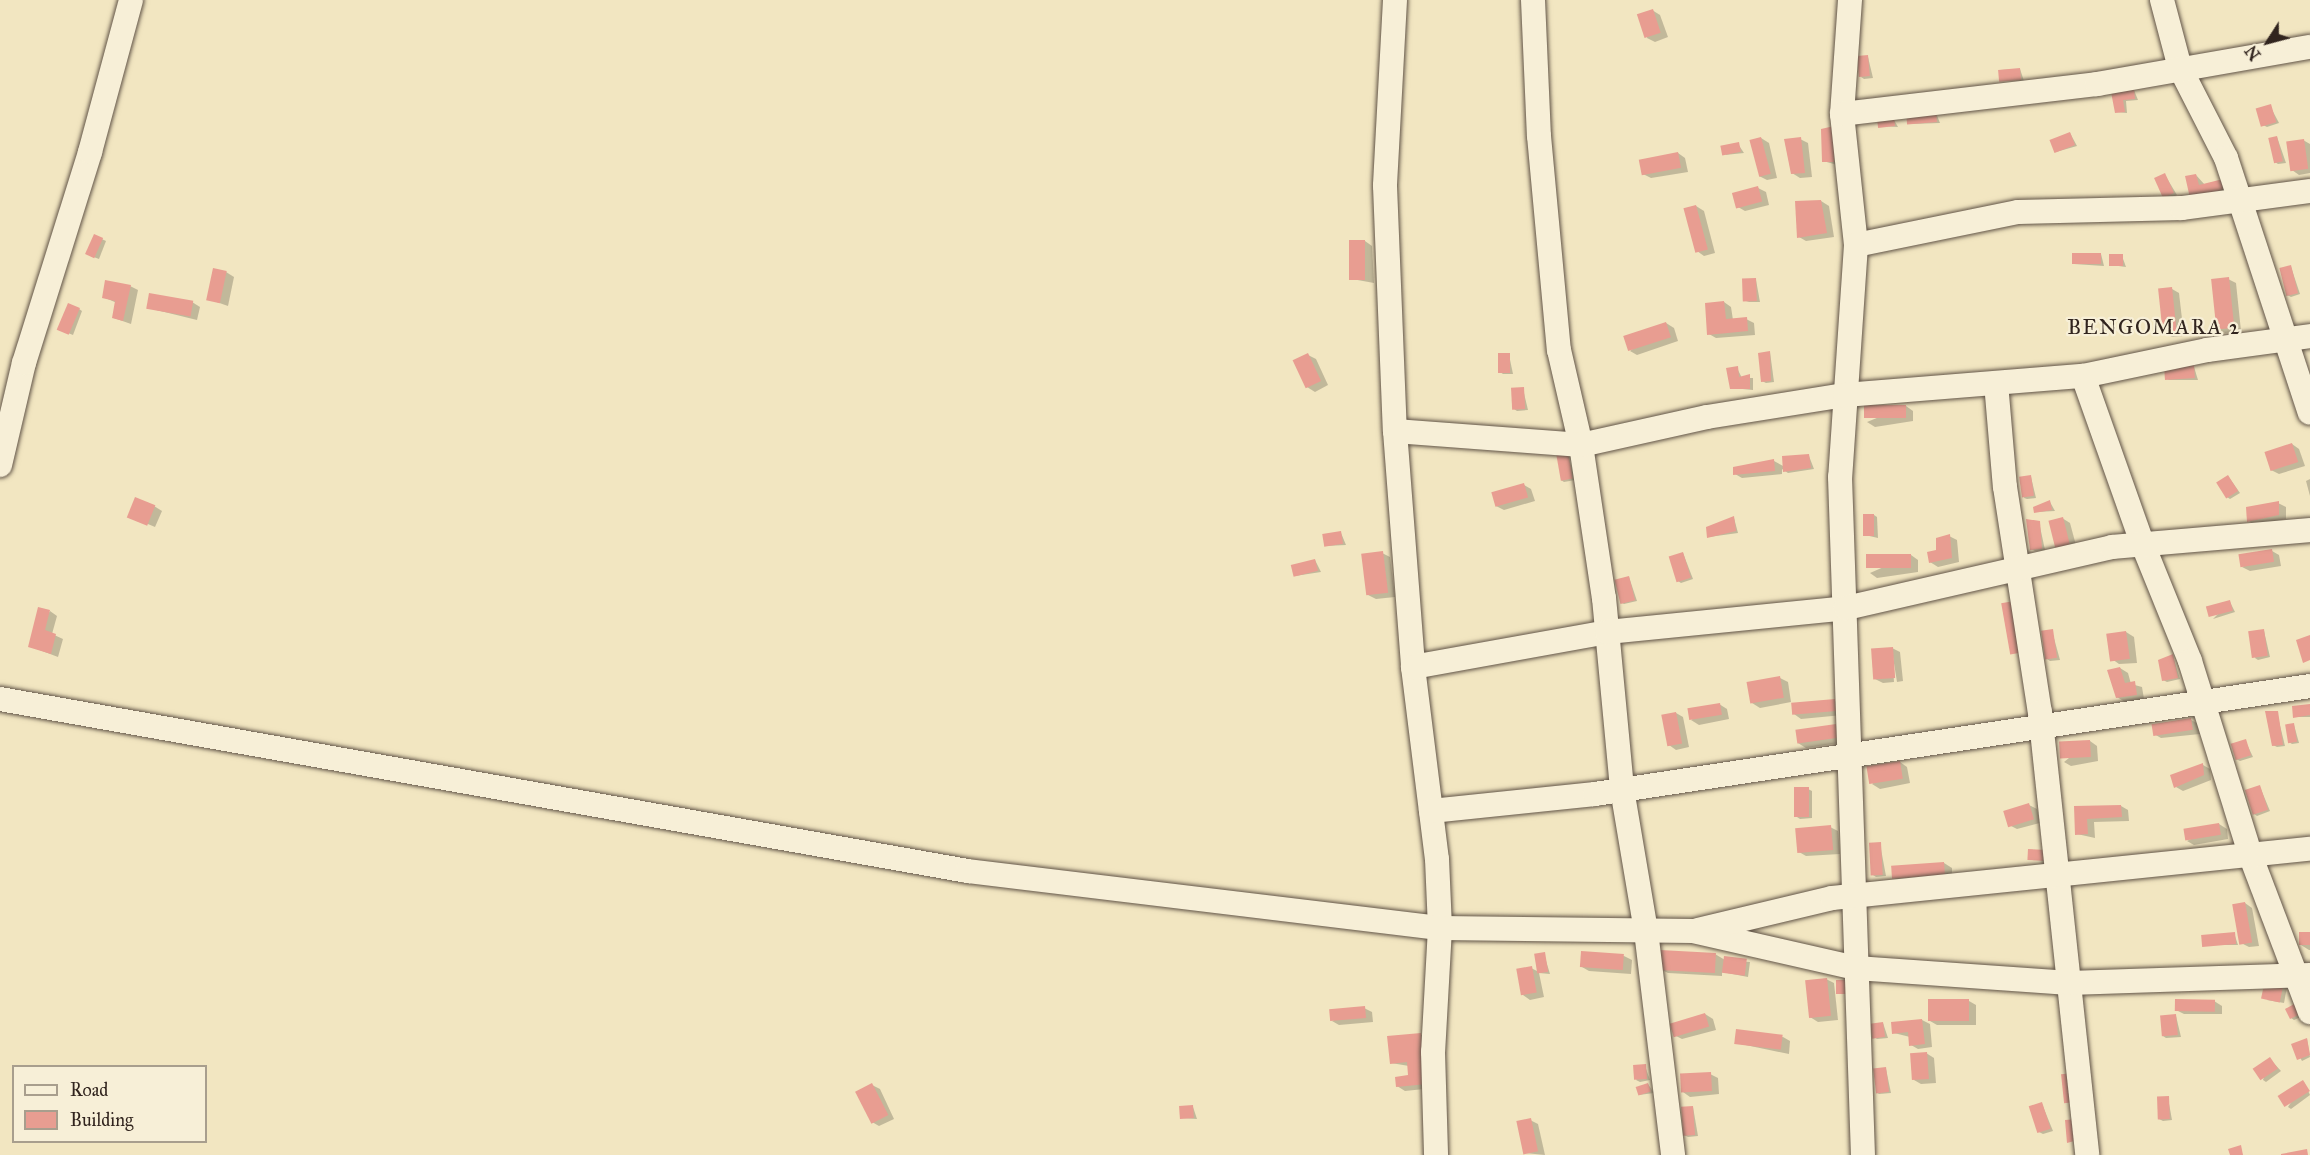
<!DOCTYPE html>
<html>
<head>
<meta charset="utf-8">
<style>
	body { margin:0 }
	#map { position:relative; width:2310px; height:1155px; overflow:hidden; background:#f2e6c1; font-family:"IM FELL Great Primer",serif }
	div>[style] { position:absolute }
	.shadow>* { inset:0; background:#0003 }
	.building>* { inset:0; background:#e89d91; transform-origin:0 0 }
	.roads { filter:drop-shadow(0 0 2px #615447) drop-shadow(0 0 2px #615447) }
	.minor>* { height:24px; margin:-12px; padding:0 12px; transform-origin:12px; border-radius:12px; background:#f7efd7 }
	span { translate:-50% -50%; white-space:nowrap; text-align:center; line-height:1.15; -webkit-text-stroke:4.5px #f7efd7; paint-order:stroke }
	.quarter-label { font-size:21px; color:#31241e; letter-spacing:1.5px }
	.legend { position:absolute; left:12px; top:1065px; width:195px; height:78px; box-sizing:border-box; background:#f7efd7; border:2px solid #a89e8d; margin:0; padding:8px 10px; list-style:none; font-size:18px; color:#31241e }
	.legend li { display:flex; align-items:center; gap:12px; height:30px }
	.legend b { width:30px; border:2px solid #a89e8d }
	.north { position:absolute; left:2238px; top:12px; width:60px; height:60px; -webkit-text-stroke:4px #f7efd7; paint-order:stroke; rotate:234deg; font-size:16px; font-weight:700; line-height:24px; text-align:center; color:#31241e }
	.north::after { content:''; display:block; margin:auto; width:21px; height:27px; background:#31241e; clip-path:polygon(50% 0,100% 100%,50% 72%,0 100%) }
</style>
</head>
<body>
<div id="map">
	<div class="shadow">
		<i style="clip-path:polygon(1652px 10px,1660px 15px,1668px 37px,1655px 42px,1647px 38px)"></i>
		<i style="clip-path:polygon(1868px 57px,1873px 78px,1864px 79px,1861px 77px)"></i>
		<i style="clip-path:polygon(2020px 69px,2024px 81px,2001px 80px,2000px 70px)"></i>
		<i style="clip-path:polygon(2134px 90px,2138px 100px,2126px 101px,2127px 113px,2116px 112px,2113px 93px)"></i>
		<i style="clip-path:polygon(2270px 106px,2279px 123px,2267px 127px,2263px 125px)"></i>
		<i style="clip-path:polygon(1936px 113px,1940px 123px,1909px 124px)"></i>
		<i style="clip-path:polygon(1894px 120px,1898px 127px,1879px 126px)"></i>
		<i style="clip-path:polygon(1833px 128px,1841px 166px,1823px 161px)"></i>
		<i style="clip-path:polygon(2070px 133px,2077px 146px,2056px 152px)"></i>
		<i style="clip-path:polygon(2277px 137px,2286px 163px,2278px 164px,2275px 162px)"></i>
		<i style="clip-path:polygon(1761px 138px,1769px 143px,1777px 178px,1767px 180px,1759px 176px)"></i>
		<i style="clip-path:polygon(1800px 139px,1808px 143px,1812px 177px,1800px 178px,1792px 173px)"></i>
		<i style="clip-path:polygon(2303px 140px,2310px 144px,2310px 173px,2299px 175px,2292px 170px)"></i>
		<i style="clip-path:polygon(1738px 144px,1744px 153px,1725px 155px)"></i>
		<i style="clip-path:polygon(1678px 153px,1685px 158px,1688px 172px,1651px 178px,1643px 174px)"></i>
		<i style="clip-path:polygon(2165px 175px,2177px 195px,2168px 199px,2165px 197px)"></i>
		<i style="clip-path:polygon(2196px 175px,2205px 185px,2223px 181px,2233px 193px,2199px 201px)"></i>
		<i style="clip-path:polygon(1758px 188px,1766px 192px,1769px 205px,1745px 211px,1738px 207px)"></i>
		<i style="clip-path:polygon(1821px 201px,1829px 206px,1834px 237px,1806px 241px,1799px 237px)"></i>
		<i style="clip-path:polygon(1696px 206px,1704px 211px,1715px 253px,1704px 256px,1697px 251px)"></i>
		<i style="clip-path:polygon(95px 236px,106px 241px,99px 259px,91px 256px)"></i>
		<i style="clip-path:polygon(1365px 241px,1372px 246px,1374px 283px,1352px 279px)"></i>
		<i style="clip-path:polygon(2101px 254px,2104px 266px,2074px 264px)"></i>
		<i style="clip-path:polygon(2122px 256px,2126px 267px,2111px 265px)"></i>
		<i style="clip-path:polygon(2291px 267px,2300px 294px,2291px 297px,2287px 295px)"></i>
		<i style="clip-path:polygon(226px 272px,234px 277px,228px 306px,208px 299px)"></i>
		<i style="clip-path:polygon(2228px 279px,2236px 283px,2241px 331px,2225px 333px,2217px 328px)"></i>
		<i style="clip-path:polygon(1756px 280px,1760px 302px,1749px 302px,1746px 301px)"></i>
		<i style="clip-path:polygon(130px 286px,138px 290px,131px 324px,114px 318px,117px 303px,103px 297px)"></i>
		<i style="clip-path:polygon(2172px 289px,2179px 293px,2184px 336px,2172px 337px,2165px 333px)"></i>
		<i style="clip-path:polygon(192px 302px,200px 307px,197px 320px,148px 308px)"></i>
		<i style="clip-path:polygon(1724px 302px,1731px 307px,1733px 320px,1746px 319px,1754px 323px,1755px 335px,1716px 338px,1709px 334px)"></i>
		<i style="clip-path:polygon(79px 309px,82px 311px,73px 335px,63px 331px)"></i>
		<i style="clip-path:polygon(1666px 323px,1674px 328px,1678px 341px,1637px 355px,1630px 351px)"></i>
		<i style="clip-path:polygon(1770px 352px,1774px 382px,1766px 383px,1762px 381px)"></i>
		<i style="clip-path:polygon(1308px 355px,1316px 359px,1328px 385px,1315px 392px,1307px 387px)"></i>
		<i style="clip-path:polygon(1509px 355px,1513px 374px,1503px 374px,1500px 372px)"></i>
		<i style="clip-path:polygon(2194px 367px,2198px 380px,2167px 380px)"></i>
		<i style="clip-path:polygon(1737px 368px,1742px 378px,1753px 378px,1753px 390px,1732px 388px)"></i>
		<i style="clip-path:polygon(1523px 389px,1528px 410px,1517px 411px,1514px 409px)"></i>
		<i style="clip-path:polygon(1906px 406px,1913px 411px,1913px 421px,1875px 427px,1867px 422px)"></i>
		<i style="clip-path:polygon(2292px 444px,2299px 449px,2305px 466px,2279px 474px,2271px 470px)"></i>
		<i style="clip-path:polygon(1568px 454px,1575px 480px,1564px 482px,1561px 480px)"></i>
		<i style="clip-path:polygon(1809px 456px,1814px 469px,1788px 473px,1782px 469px,1782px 474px,1742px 478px,1735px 474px,1774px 461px,1785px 467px)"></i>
		<i style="clip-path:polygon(2228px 476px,2240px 493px,2230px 499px,2227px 497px)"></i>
		<i style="clip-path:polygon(2031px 477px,2036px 498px,2027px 499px,2024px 498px)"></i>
		<i style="clip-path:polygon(2310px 479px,2310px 496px,2306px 481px)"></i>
		<i style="clip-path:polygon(1524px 485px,1531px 489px,1535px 501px,1504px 510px,1496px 506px)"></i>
		<i style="clip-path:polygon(2050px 502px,2055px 511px,2036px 512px)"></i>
		<i style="clip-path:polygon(2278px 503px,2286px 507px,2286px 519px,2256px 526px,2249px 521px)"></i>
		<i style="clip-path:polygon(154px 506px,162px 511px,155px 527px,129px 516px)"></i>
		<i style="clip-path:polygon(1874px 515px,1877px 517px,1878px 538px,1865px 535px)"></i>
		<i style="clip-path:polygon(1734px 518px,1738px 533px,1709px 537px)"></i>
		<i style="clip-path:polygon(2062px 518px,2070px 523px,2077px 549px,2064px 552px)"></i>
		<i style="clip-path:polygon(2039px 522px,2045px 550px,2035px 551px,2031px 549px)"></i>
		<i style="clip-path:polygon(1341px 533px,1346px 545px,1325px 546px)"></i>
		<i style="clip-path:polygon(1949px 536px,1957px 540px,1959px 562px,1938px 567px,1930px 562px)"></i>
		<i style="clip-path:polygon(2272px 551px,2279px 555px,2281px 566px,2250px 571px,2242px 567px)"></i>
		<i style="clip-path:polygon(1382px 553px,1390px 557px,1395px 597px,1376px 599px,1368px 595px)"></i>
		<i style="clip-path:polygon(1683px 553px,1693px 579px,1681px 583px,1678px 581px)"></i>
		<i style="clip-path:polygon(1911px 555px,1918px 560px,1918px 572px,1877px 578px,1870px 573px)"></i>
		<i style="clip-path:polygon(1315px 560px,1321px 572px,1295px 576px)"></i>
		<i style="clip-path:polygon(1629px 577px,1637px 601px,1624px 604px,1620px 602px)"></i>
		<i style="clip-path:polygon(2230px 602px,2235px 612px,2213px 619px)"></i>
		<i style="clip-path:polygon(50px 611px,57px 616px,52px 634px,63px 639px,58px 657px,29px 646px)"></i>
		<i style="clip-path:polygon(2052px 631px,2060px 660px,2050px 661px,2047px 659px)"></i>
		<i style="clip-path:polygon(2264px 631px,2270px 657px,2258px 660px,2255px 658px)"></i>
		<i style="clip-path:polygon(2126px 632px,2134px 637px,2137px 663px,2119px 664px,2112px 659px)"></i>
		<i style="clip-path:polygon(1892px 648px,1900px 652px,1903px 681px,1897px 682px,1892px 651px,1894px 682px,1883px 683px,1875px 679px)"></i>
		<i style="clip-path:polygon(2173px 656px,2180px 679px,2167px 682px,2163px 680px)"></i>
		<i style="clip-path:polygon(2120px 668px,2128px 673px,2131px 684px,2142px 687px,2144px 699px,2125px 702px,2117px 697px)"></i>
		<i style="clip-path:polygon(1780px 678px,1788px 682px,1791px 702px,1760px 708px,1752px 703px)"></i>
		<i style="clip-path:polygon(1835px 701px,1842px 705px,1843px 715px,1801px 719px,1794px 714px)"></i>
		<i style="clip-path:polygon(1719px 704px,1727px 709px,1729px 719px,1699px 725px,1691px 720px)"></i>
		<i style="clip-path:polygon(2310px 705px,2310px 717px,2295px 717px)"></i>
		<i style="clip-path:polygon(1676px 713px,1683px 717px,1689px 747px,1676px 750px,1669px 745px)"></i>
		<i style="clip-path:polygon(2277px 713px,2285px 746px,2277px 747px,2273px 745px)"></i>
		<i style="clip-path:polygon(2191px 720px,2199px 724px,2200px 734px,2161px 738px,2154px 734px)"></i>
		<i style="clip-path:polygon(1835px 725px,1843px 730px,1845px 742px,1806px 748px,1798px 743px)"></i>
		<i style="clip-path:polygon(2294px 725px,2299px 743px,2292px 744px,2289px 742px)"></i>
		<i style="clip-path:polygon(2245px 740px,2253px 757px,2240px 761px,2236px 759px)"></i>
		<i style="clip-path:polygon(2090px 741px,2097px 746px,2098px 761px,2071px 766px,2064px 762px)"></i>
		<i style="clip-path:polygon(1900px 762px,1907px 767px,1910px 783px,1880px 789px,1872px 784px)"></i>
		<i style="clip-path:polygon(2203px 765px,2210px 769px,2211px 780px,2183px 791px,2176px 787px)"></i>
		<i style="clip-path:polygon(2260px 787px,2270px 811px,2257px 816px,2254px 814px)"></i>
		<i style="clip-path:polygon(1808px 789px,1812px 791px,1812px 818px,1800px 819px,1797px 817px)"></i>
		<i style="clip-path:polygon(2029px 805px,2037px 809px,2040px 823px,2017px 829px,2009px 825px)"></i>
		<i style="clip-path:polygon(2121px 806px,2128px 810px,2129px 821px,2094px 822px,2095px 838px,2077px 834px,2075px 808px)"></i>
		<i style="clip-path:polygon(2219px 824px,2227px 829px,2228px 839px,2194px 845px,2187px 841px)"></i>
		<i style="clip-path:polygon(1830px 827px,1838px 831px,1840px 854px,1806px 856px,1799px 852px)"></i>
		<i style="clip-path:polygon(1880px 844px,1886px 876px,1876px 877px,1873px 875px)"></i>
		<i style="clip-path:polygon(1944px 863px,1952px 868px,1952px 878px,1902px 882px,1894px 878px)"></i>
		<i style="clip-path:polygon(2245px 903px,2252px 908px,2259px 946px,2249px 947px,2241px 943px)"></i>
		<i style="clip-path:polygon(2234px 933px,2238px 945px,2204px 945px)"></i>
		<i style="clip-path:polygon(2310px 934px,2310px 950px,2309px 950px,2301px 945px)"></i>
		<i style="clip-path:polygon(1544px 954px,1550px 974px,1539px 973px,1544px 997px,1530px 1000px,1523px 995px,1531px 968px,1539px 972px)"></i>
		<i style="clip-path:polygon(1715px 954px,1725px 960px,1750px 962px,1748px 977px,1722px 972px,1722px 976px,1668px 973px,1660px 969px)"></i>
		<i style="clip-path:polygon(1624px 956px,1632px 960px,1631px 974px,1589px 971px,1582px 967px)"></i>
		<i style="clip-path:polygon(1826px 979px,1834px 983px,1838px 1020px,1818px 1022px,1810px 1017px)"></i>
		<i style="clip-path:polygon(2284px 985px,2287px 987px,2284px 1003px,2267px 1000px)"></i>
		<i style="clip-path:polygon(1969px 1001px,1976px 1005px,1976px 1025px,1937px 1025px,1930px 1021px)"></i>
		<i style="clip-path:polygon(2214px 1001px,2222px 1006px,2222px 1014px,2184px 1014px,2176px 1010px)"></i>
		<i style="clip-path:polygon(2299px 1007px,2303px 1016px,2294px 1020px,2291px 1018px)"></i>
		<i style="clip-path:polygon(1364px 1008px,1372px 1012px,1373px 1022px,1339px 1025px,1332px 1021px)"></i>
		<i style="clip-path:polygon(1705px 1014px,1713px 1019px,1716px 1030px,1682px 1039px,1674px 1035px)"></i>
		<i style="clip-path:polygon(2176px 1016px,2181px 1037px,2166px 1038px,2163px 1036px)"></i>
		<i style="clip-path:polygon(1922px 1020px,1930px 1024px,1932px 1047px,1918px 1049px,1911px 1045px,1910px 1037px,1894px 1033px,1893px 1024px)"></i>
		<i style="clip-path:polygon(1883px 1023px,1888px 1038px,1877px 1039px,1874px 1037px)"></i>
		<i style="clip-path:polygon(1421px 1035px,1428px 1039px,1434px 1088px,1405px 1091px,1397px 1086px,1410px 1077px,1409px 1066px,1391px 1063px)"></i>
		<i style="clip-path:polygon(1783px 1037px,1790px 1041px,1789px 1054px,1736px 1043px)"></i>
		<i style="clip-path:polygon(2307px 1039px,2310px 1057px,2302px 1061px,2293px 1045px)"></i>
		<i style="clip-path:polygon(1926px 1053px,1934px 1058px,1936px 1083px,1921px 1084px,1914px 1080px)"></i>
		<i style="clip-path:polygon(2270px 1059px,2281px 1071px,2266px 1082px,2263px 1080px)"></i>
		<i style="clip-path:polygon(1645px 1066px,1650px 1080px,1640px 1082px,1636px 1080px)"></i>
		<i style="clip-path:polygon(1886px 1069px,1891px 1093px,1879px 1094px,1876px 1092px)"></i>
		<i style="clip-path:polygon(1710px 1074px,1718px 1078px,1719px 1094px,1690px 1097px,1683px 1092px)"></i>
		<i style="clip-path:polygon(2304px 1082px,2310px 1095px,2291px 1109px,2288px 1107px)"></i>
		<i style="clip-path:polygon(1648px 1084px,1654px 1093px,1639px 1095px)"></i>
		<i style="clip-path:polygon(872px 1085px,880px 1089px,894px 1119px,879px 1126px,872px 1122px)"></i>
		<i style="clip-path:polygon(2168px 1098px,2172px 1120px,2163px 1121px,2159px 1119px)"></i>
		<i style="clip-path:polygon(2042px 1104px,2053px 1131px,2043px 1134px,2039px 1132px)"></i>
		<i style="clip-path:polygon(1193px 1107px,1197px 1119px,1181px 1118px)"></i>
		<i style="clip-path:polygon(1693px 1107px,1698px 1136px,1688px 1137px,1684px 1135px)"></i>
		<i style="clip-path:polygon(1530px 1120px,1538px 1124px,1545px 1155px,1525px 1153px)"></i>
	</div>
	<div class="building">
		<i style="left:1653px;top:9px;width:25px;height:17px;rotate:72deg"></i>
		<i style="left:1868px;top:55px;width:21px;height:11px;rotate:85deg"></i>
		<i style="left:2020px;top:68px;width:12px;height:22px;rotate:85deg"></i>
		<i style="clip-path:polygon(2134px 89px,2135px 99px,2123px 100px,2125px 112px,2115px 113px,2111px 92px)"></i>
		<i style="left:2271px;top:104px;width:19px;height:16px;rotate:74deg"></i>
		<i style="left:1936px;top:111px;width:11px;height:30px;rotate:85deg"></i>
		<i style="left:1894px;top:118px;width:8px;height:17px;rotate:83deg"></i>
		<i style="clip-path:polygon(1834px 126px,1834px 162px,1822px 162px,1821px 129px)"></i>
		<i style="left:2070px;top:132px;width:14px;height:22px;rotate:69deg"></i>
		<i style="left:2277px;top:136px;width:26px;height:9px;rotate:77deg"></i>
		<i style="left:1761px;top:137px;width:38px;height:12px;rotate:75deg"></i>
		<i style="clip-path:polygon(1801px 137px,1805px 173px,1791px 174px,1784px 139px)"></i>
		<i style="left:2304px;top:139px;width:30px;height:18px;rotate:82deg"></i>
		<i style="left:1739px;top:142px;width:10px;height:19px;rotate:79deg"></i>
		<i style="left:1678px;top:152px;width:16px;height:40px;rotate:79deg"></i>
		<i style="left:2165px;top:173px;width:22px;height:12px;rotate:66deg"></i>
		<i style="clip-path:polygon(2196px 174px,2199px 185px,2223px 179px,2226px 189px,2190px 198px,2185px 176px)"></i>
		<i style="left:1758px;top:186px;width:16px;height:27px;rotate:75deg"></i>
		<i style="clip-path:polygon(1821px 200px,1827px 233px,1797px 238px,1795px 201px)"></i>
		<i style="left:1696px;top:205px;width:46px;height:13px;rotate:75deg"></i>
		<i style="left:94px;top:234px;width:10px;height:22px;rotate:24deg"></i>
		<i style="left:1349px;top:240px;width:16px;height:40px"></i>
		<i style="left:2072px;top:253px;width:29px;height:11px"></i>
		<i style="left:2123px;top:254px;width:12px;height:14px;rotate:90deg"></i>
		<i style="left:2291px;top:265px;width:29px;height:12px;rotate:76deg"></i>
		<i style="left:213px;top:268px;width:14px;height:33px;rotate:12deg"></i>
		<i style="left:2229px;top:277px;width:51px;height:18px;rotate:84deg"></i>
		<i style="left:1756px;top:278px;width:23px;height:14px;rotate:88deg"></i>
		<i style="clip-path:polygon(105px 280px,131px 285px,123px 321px,112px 318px,115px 301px,102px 298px)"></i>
		<i style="left:2172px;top:287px;width:45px;height:14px;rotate:84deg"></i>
		<i style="left:149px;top:293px;width:45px;height:16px;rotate:10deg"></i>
		<i style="clip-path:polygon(1724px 301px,1726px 319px,1747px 317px,1748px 331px,1707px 335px,1705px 303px)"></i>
		<i style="left:68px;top:303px;width:13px;height:29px;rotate:23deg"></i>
		<i style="left:1666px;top:322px;width:16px;height:45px;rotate:72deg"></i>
		<i style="clip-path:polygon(1770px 351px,1771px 381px,1761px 382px,1758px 353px)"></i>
		<i style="left:1308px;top:353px;width:31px;height:17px;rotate:65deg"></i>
		<i style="left:1498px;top:353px;width:12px;height:20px"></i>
		<i style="left:2194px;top:365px;width:13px;height:30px;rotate:86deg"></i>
		<i style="clip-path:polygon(1738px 366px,1739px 377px,1750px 374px,1750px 389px,1730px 389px,1726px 368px)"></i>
		<i style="left:1524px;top:387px;width:22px;height:13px;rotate:87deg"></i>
		<i style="left:1906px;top:405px;width:13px;height:42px;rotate:90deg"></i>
		<i style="left:2292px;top:443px;width:20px;height:29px;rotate:72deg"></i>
		<i style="left:1568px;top:452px;width:27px;height:12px;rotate:80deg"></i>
		<i style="clip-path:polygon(1809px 454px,1811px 468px,1783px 472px,1782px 456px)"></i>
		<i style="clip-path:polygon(1774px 459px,1775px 471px,1733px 475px,1733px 467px)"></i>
		<i style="left:2031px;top:475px;width:21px;height:12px;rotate:82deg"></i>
		<i style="left:2228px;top:475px;width:19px;height:14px;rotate:58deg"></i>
		<i style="left:1524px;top:483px;width:15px;height:34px;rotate:74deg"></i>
		<i style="left:135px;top:497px;width:22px;height:22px;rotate:22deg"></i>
		<i style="clip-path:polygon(2050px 500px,2052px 510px,2034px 513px,2033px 507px)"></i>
		<i style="clip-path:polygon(2279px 501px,2279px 515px,2247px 522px,2246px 507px)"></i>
		<i style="left:1863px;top:514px;width:11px;height:22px"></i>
		<i style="clip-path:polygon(1734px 516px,1736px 531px,1707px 538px,1706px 527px)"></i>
		<i style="left:2063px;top:517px;width:29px;height:15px;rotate:76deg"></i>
		<i style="clip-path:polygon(2026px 519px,2040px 521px,2042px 549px,2030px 550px)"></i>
		<i style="left:1341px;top:531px;width:13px;height:19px;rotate:81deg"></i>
		<i style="clip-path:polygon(1950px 534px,1952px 558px,1929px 563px,1927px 552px,1936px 550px,1936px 538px)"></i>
		<i style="left:2272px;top:549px;width:13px;height:34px;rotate:81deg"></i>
		<i style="left:1383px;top:551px;width:42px;height:22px;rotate:83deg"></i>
		<i style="left:1683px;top:552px;width:27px;height:15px;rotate:73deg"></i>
		<i style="left:1911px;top:554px;width:14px;height:45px;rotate:90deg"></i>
		<i style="left:1315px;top:559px;width:12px;height:25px;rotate:76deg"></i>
		<i style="left:1629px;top:576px;width:25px;height:15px;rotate:76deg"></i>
		<i style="left:2230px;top:600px;width:11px;height:25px;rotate:75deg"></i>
		<i style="left:2014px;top:601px;width:52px;height:13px;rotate:80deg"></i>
		<i style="clip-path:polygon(38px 607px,50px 610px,45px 630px,56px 634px,51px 654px,28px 647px)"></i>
		<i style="left:2053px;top:629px;width:29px;height:12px;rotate:82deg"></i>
		<i style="left:2264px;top:629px;width:27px;height:16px;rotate:82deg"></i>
		<i style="left:2126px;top:631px;width:28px;height:20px;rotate:82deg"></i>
		<i style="clip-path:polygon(2310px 635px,2310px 660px,2303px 663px,2296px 640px)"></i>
		<i style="left:1893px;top:647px;width:31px;height:22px;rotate:86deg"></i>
		<i style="clip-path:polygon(2173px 654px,2178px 678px,2162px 681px,2158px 660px)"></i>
		<i style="clip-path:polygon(2120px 667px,2125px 683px,2135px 681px,2137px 695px,2116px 698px,2107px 670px)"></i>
		<i style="left:1780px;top:676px;width:22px;height:34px;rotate:80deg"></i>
		<i style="left:1835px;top:699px;width:12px;height:44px;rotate:85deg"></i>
		<i style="left:1720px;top:703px;width:12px;height:33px;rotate:81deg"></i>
		<i style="clip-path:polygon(2310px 704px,2310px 715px,2293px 718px,2292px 706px)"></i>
		<i style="clip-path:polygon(2265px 711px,2278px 711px,2283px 745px,2272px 746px)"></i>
		<i style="left:1676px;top:712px;width:32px;height:15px;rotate:79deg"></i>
		<i style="left:2191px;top:718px;width:12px;height:40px;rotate:81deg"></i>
		<i style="left:2294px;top:723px;width:19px;height:9px;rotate:81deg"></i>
		<i style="left:1836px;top:724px;width:14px;height:41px;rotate:82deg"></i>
		<i style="left:2246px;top:739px;width:17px;height:16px;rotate:73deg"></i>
		<i style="left:2090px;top:740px;width:17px;height:31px;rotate:87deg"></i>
		<i style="left:1900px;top:761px;width:18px;height:34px;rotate:81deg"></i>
		<i style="clip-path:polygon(2203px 763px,2204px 775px,2174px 788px,2170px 775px)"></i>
		<i style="left:2260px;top:785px;width:26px;height:16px;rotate:72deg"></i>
		<i style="left:1809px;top:787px;width:30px;height:15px;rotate:90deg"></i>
		<i style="left:2029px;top:803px;width:17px;height:27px;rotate:73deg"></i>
		<i style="clip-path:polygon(2121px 805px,2122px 817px,2087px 819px,2088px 834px,2075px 835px,2074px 806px)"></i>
		<i style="left:2219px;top:823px;width:12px;height:36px;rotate:81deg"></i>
		<i style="left:1831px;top:825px;width:25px;height:36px;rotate:85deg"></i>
		<i style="left:1881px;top:842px;width:33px;height:12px;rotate:87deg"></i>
		<i style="left:2028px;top:849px;width:18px;height:11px;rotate:3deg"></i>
		<i style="left:1944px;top:862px;width:13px;height:53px;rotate:86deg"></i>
		<i style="left:2245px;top:902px;width:41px;height:13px;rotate:80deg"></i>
		<i style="left:2235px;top:932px;width:12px;height:34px;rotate:85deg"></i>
		<i style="left:2310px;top:932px;width:13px;height:11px;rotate:90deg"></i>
		<i style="left:1660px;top:950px;width:56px;height:20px;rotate:3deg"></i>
		<i style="left:1581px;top:951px;width:43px;height:16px;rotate:4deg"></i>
		<i style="left:1545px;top:952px;width:20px;height:11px;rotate:81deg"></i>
		<i style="left:1724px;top:956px;width:23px;height:17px;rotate:7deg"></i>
		<i style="left:1532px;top:966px;width:27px;height:16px;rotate:80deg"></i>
		<i style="left:1827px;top:978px;width:38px;height:22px;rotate:84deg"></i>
		<i style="left:1836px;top:980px;width:12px;height:14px"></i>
		<i style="left:2265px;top:980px;width:19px;height:19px;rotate:12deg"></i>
		<i style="left:1928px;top:999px;width:41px;height:22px"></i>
		<i style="left:2175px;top:999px;width:40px;height:12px;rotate:1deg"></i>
		<i style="clip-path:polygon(2296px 1003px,2300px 1014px,2290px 1019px,2285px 1009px)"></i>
		<i style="left:1365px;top:1006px;width:12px;height:36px;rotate:85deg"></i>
		<i style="left:1705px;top:1013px;width:14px;height:37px;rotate:73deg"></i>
		<i style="left:2176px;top:1014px;width:21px;height:16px;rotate:85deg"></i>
		<i style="clip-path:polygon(1922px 1019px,1925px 1044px,1909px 1046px,1908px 1032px,1892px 1034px,1891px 1022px)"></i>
		<i style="left:1883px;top:1022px;width:15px;height:13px;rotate:82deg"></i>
		<i style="left:1736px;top:1029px;width:47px;height:15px;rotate:7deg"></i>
		<i style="clip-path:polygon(1421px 1033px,1427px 1084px,1396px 1087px,1395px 1077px,1408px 1075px,1407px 1062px,1390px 1064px,1387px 1036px)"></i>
		<i style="clip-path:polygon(2307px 1038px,2310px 1055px,2297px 1060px,2291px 1044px)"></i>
		<i style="left:1927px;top:1052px;width:27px;height:17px;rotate:86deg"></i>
		<i style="left:2270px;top:1057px;width:14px;height:21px;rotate:56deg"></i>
		<i style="left:1646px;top:1064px;width:15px;height:13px;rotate:86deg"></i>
		<i style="left:1886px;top:1067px;width:25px;height:13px;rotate:83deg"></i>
		<i style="left:1711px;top:1072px;width:19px;height:31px;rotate:87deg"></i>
		<i style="left:2074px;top:1073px;width:29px;height:13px;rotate:84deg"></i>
		<i style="left:2303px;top:1080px;width:13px;height:30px;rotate:58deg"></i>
		<i style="left:872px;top:1083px;width:36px;height:19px;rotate:63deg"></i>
		<i style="left:1648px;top:1083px;width:9px;height:13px;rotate:72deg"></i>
		<i style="left:2169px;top:1096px;width:23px;height:12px;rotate:88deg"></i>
		<i style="left:2042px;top:1102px;width:28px;height:14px;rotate:72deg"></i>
		<i style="left:1193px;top:1105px;width:13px;height:14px;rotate:86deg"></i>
		<i style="left:1693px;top:1106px;width:29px;height:12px;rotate:86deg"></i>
		<i style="left:1531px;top:1118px;width:34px;height:15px;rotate:78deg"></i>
		<i style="clip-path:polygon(2077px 1119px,2078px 1140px,2067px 1143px,2065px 1120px)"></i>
		<i style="clip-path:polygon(2241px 1145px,2243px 1155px,2230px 1155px,2228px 1149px)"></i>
		<i style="clip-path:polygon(2307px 1149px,2308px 1155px,2281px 1155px,2281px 1154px)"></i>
	</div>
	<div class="roads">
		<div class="minor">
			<i style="left:1395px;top:0;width:186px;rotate:93.1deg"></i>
			<i style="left:1385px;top:186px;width:245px;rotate:87.7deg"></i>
			<i style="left:1395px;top:431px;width:237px;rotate:85.6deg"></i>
			<i style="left:1413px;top:667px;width:193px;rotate:82.9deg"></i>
			<i style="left:1437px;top:859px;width:69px;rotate:87.5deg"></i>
			<i style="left:1440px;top:928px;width:124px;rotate:93.2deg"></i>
			<i style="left:1433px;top:1052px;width:103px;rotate:88.3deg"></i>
			<i style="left:1533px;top:0;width:136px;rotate:87.5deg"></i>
			<i style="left:1539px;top:136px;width:215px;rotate:84.7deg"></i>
			<i style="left:1559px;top:350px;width:98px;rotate:77deg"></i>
			<i style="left:1581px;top:445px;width:155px;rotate:81.5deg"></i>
			<i style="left:1604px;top:598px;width:192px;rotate:84.6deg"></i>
			<i style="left:1622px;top:789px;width:144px;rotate:80.4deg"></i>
			<i style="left:1646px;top:931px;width:226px;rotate:83.1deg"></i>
			<i style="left:1850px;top:0;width:114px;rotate:94deg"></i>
			<i style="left:1842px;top:114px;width:132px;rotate:83.9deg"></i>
			<i style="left:1856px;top:245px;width:233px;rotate:93.9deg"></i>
			<i style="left:1840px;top:477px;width:678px;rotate:88.06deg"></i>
			<i style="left:2162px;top:0;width:70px;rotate:75.2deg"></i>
			<i style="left:2180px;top:68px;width:101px;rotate:62.9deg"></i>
			<i style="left:2226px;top:158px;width:268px;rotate:71.8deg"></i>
			<i style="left:1842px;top:114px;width:257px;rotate:-6.7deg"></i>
			<i style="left:2097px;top:84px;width:216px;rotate:-9.9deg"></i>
			<i style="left:1856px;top:245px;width:165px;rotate:-11.5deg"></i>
			<i style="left:2018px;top:212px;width:164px;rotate:-1.4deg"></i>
			<i style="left:2182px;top:208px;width:129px;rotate:-7.6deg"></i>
			<i style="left:2083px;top:376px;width:179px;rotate:70.5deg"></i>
			<i style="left:2143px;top:545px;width:125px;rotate:67.9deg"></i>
			<i style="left:2190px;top:661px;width:205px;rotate:72.7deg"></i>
			<i style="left:2251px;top:857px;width:166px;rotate:69.2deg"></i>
			<i style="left:1996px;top:383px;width:104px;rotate:85.1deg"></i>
			<i style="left:2005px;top:487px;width:228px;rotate:81.2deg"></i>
			<i style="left:2040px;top:712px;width:445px;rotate:83.9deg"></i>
			<i style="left:1395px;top:431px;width:187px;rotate:4.3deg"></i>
			<i style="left:1581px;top:445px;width:129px;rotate:-12.5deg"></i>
			<i style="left:1707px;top:417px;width:140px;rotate:-9.1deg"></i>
			<i style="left:1845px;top:395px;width:239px;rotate:-4.6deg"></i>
			<i style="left:2083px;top:376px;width:127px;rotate:-11.8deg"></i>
			<i style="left:2207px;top:350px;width:104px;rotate:-7.7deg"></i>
			<i style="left:0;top:465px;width:105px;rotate:-76.8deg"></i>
			<i style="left:24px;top:363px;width:221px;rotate:-72.6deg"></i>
			<i style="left:90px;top:152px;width:157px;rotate:-74.9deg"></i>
			<i style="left:1413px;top:667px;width:197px;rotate:-10.2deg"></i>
			<i style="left:1607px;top:632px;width:240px;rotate:-5.7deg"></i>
			<i style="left:1846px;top:608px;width:273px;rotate:-12.9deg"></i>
			<i style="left:2112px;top:547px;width:199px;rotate:-4.9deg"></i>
			<i style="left:0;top:699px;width:983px;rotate:10.08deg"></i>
			<i style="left:968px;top:871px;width:475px;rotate:6.9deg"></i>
			<i style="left:1440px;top:928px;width:253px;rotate:0.7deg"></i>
			<i style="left:1693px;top:931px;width:167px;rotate:12.8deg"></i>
			<i style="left:1856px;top:968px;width:214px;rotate:4deg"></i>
			<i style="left:2069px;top:983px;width:241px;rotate:-1.9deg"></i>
			<i style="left:1431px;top:811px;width:165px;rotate:-5.9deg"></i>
			<i style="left:1595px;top:794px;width:723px;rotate:-8.59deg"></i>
			<i style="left:1698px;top:930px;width:138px;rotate:-13.4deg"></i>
			<i style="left:1832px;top:898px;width:481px;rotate:-5.9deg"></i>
		</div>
	</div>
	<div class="quarter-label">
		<span style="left:2154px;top:327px">BENGOMARA 2</span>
	</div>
	<ul class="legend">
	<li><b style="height:8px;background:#f7efd7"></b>Road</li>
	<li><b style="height:16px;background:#e89d91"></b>Building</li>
	</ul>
	<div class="north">N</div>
</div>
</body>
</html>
